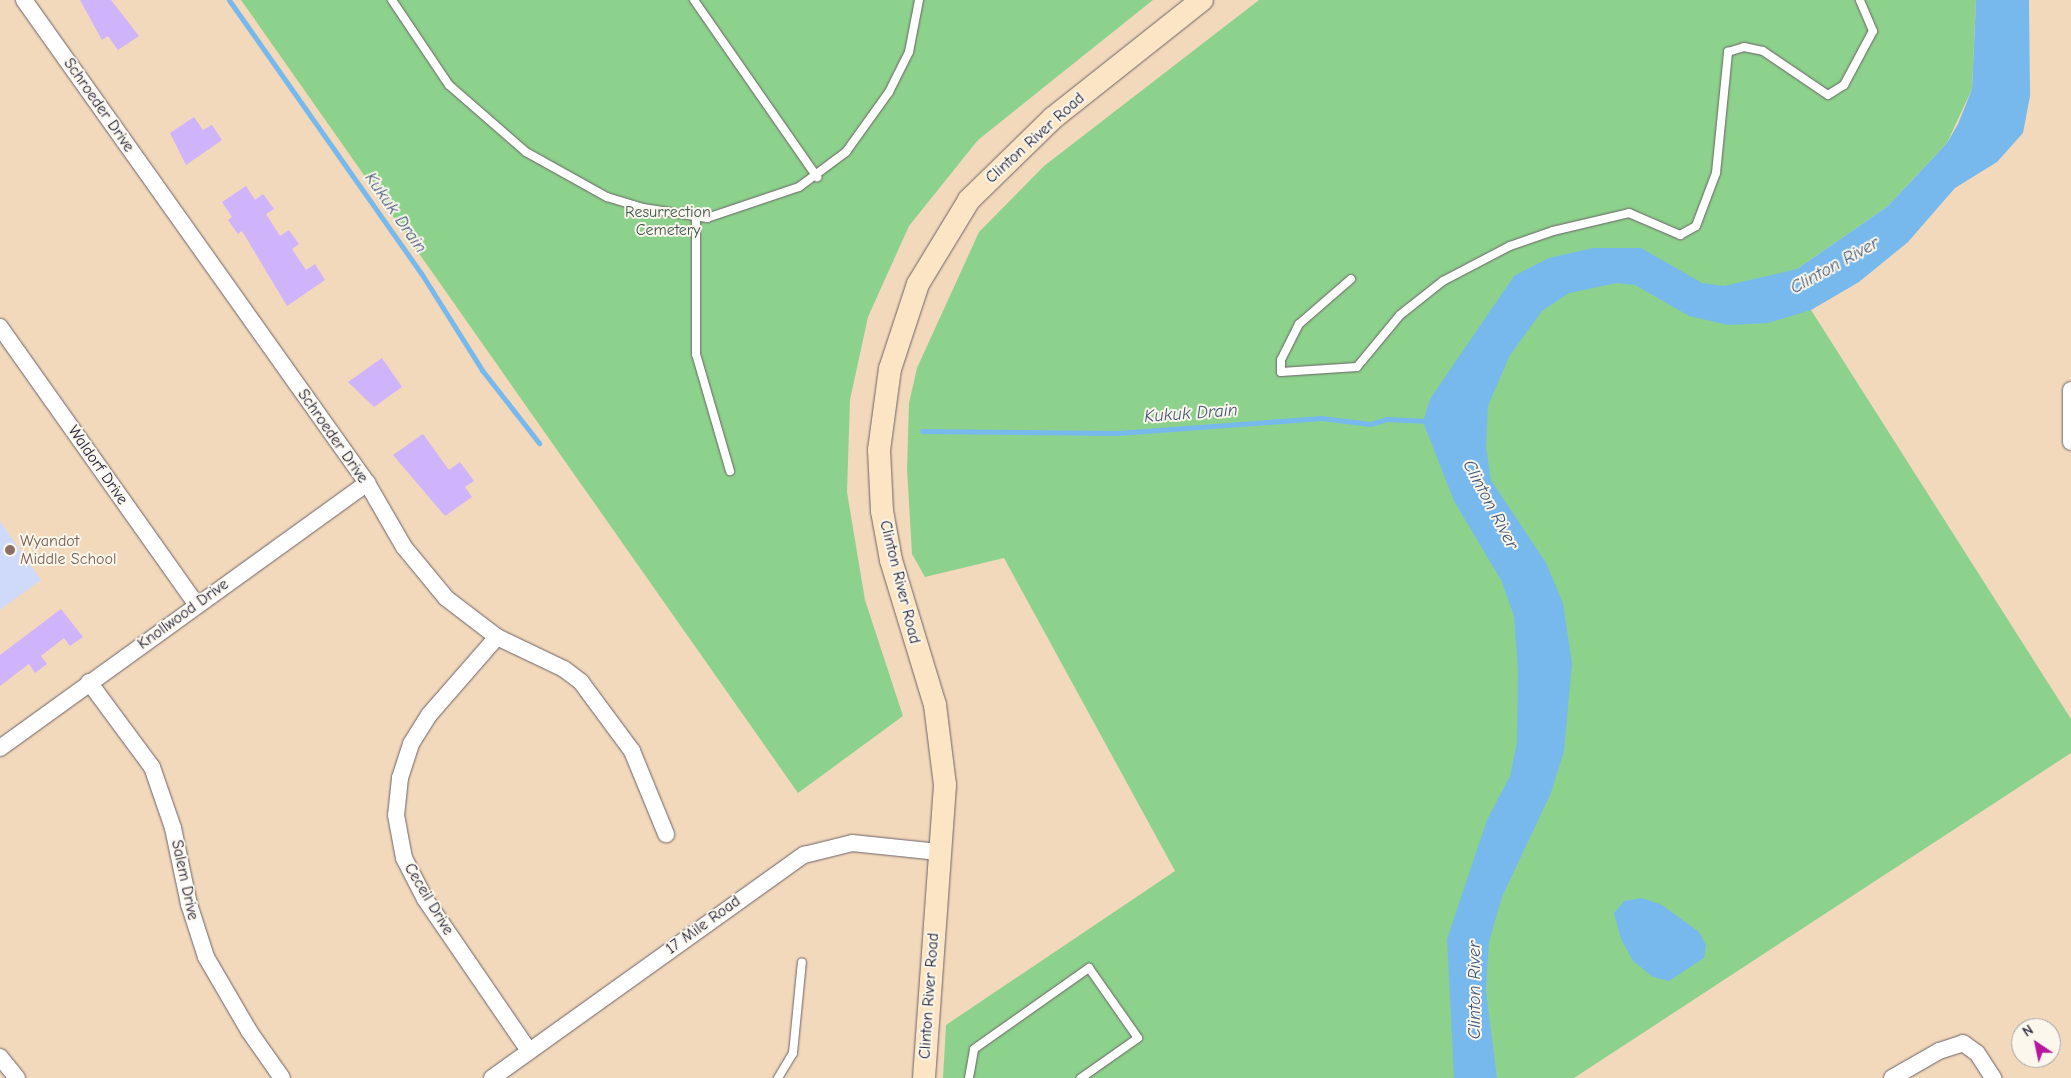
<!DOCTYPE html>
<html>
<head>
<meta charset="utf-8">
<style>
	body { margin:0 }
	#map { position:relative; width:2071px; height:1078px; overflow:hidden; background:#f3d9bc; font-family:"Comic Neue",sans-serif }
	div>[style] { position:absolute }
	.built>* { inset:0; background:#cfdafa }
	.green>* { inset:0; background:#8dd28c }
	.water>* { inset:0; background:#77b9ec }
	.stream>* { height:5px; margin:-2.5px; padding:0 2.5px; transform-origin:2.5px; border-radius:2.5px; background:#77b9ec }
	.building>* { inset:0; background:#cfb3fb }
	.roads { filter:drop-shadow(0 0 1px #6b6268) drop-shadow(0 0 1px #6b6268) }
	.lane>* { height:8px; margin:-4px; padding:0 4px; transform-origin:4px; border-radius:4px; background:#fff }
	.street>* { height:16px; margin:-8px; padding:0 8px; transform-origin:8px; border-radius:8px; background:#fff }
	.secondary>* { height:22px; margin:-11px; padding:0 11px; transform-origin:11px; border-radius:11px; background:#fce5c4 }
	.dots>* { width:14px; height:14px; translate:-50% -50%; box-sizing:border-box; border:2px solid #fbf7ec; border-radius:50% }
	span { translate:-50% -50%; white-space:nowrap; text-align:center; line-height:1.15; -webkit-text-stroke:4px #fbf7ec; paint-order:stroke }
	.street-label { font-size:16px; color:#22223b }
	.park-label { font-size:16px; color:#425753 }
	.education-label { font-size:16px; color:#785e54 }
	.left { translate:0 -50%; text-align:left }
	.water-label { font-size:18px; color:#405779; font-style:italic }
	.north { position:absolute; left:2011px; top:1018px; width:50px; height:50px; box-sizing:border-box; background:#fbf7ec; border:1px solid #a4a2a5; border-radius:50%; rotate:326deg; font-size:14px; font-weight:700; line-height:20px; text-align:center; color:#22223b }
	.north::after { content:''; display:block; margin:auto; width:18px; height:22px; background:#b5179e; clip-path:polygon(50% 0,100% 100%,50% 72%,0 100%) }
</style>
</head>
<body>
<div id="map">
	<div class="built">
		<i style="clip-path:polygon(0 521px,41px 580px,0 610px)"></i>
	</div>
	<div class="green">
		<i style="clip-path:polygon(241px 0,1153px 0,978px 140px,909px 226px,868px 317px,850px 400px,847px 492px,865px 600px,903px 716px,798px 793px)"></i>
		<i style="clip-path:polygon(1259px 0,1976px 0,1972px 89px,1947px 143px,1888px 206px,1797px 269px,1811px 310px,2071px 719px,2071px 753px,1574px 1078px,943px 1078px,946px 1025px,1175px 871px,1004px 558px,925px 577px,912px 554px,907px 469px,909px 403px,917px 368px,979px 232px,1044px 166px)"></i>
	</div>
	<div class="water">
		<i style="clip-path:polygon(1976px 0,2029px 0,2030px 96px,2023px 133px,1997px 162px,1955px 188px,1908px 242px,1859px 282px,1811px 310px,1768px 323px,1728px 325px,1689px 316px,1635px 285px,1617px 283px,1569px 293px,1542px 311px,1510px 355px,1488px 406px,1486px 447px,1491px 480px,1546px 563px,1563px 603px,1572px 663px,1564px 751px,1551px 793px,1502px 897px,1489px 942px,1486px 991px,1497px 1078px,1454px 1078px,1447px 939px,1487px 820px,1510px 776px,1517px 742px,1518px 670px,1514px 616px,1501px 580px,1454px 501px,1423px 422px,1430px 399px,1514px 276px,1549px 258px,1593px 248px,1641px 248px,1702px 283px,1724px 286px,1797px 269px,1888px 206px,1947px 143px,1958px 124px,1972px 89px)"></i>
		<i style="clip-path:polygon(1642px 898px,1662px 905px,1699px 932px,1706px 945px,1704px 958px,1669px 981px,1653px 977px,1633px 961px,1621px 939px,1614px 913px,1624px 901px)"></i>
	</div>
	<div class="stream">
		<i style="left:229px;top:0;width:334px;rotate:54.9deg"></i>
		<i style="left:421px;top:273px;width:115px;rotate:57.8deg"></i>
		<i style="left:482px;top:370px;width:93px;rotate:52deg"></i>
		<i style="left:922px;top:431px;width:196px;rotate:0.6deg"></i>
		<i style="left:1118px;top:433px;width:204px;rotate:-4.2deg"></i>
		<i style="left:1321px;top:418px;width:50px;rotate:6.8deg"></i>
		<i style="left:1371px;top:424px;width:16px;rotate:-18deg"></i>
		<i style="left:1386px;top:419px;width:43px;rotate:2.7deg"></i>
	</div>
	<div class="building">
		<i style="clip-path:polygon(80px 0,111px 0,139px 36px,118px 50px,108px 36px,102px 40px)"></i>
		<i style="clip-path:polygon(194px 117px,203px 130px,212px 125px,222px 140px,186px 165px,170px 133px)"></i>
		<i style="clip-path:polygon(246px 186px,255px 200px,263px 194px,274px 209px,266px 214px,280px 236px,289px 230px,299px 244px,292px 249px,306px 270px,315px 264px,325px 280px,287px 306px,242px 231px,238px 234px,228px 220px,232px 217px,222px 202px)"></i>
		<i style="clip-path:polygon(382px 358px,402px 387px,374px 407px,348px 382px)"></i>
		<i style="clip-path:polygon(423px 434px,449px 470px,460px 462px,474px 481px,465px 487px,472px 497px,445px 516px,393px 455px)"></i>
		<i style="clip-path:polygon(61px 609px,83px 637px,70px 646px,64px 638px,41px 656px,47px 664px,35px 673px,29px 664px,0 686px,0 655px)"></i>
	</div>
	<div class="roads">
		<div class="lane">
			<i style="left:392px;top:0;width:102px;rotate:56.2deg"></i>
			<i style="left:449px;top:85px;width:102px;rotate:41deg"></i>
			<i style="left:526px;top:152px;width:93px;rotate:29.1deg"></i>
			<i style="left:607px;top:197px;width:38px;rotate:17deg"></i>
			<i style="left:643px;top:208px;width:65px;rotate:8.9deg"></i>
			<i style="left:707px;top:218px;width:97px;rotate:-18.6deg"></i>
			<i style="left:799px;top:187px;width:59px;rotate:-36.7deg"></i>
			<i style="left:846px;top:152px;width:74px;rotate:-54.4deg"></i>
			<i style="left:889px;top:92px;width:45px;rotate:-63.4deg"></i>
			<i style="left:909px;top:52px;width:53px;rotate:-79.1deg"></i>
			<i style="left:694px;top:0;width:216px;rotate:55.2deg"></i>
			<i style="left:696px;top:218px;width:136px;rotate:90deg"></i>
			<i style="left:696px;top:354px;width:122px;rotate:73.8deg"></i>
			<i style="left:1351px;top:279px;width:69px;rotate:139.1deg"></i>
			<i style="left:1299px;top:324px;width:40px;rotate:116.6deg"></i>
			<i style="left:1281px;top:360px;width:12px;rotate:90deg"></i>
			<i style="left:1281px;top:372px;width:76px;rotate:-3.8deg"></i>
			<i style="left:1357px;top:367px;width:67px;rotate:-50.4deg"></i>
			<i style="left:1400px;top:315px;width:55px;rotate:-38.3deg"></i>
			<i style="left:1443px;top:281px;width:76px;rotate:-27.6deg"></i>
			<i style="left:1510px;top:246px;width:46px;rotate:-19.2deg"></i>
			<i style="left:1553px;top:231px;width:78px;rotate:-13.3deg"></i>
			<i style="left:1629px;top:213px;width:56px;rotate:23.3deg"></i>
			<i style="left:1680px;top:235px;width:18px;rotate:-29deg"></i>
			<i style="left:1696px;top:226px;width:57px;rotate:-69.3deg"></i>
			<i style="left:1716px;top:173px;width:122px;rotate:-84.3deg"></i>
			<i style="left:1728px;top:52px;width:17px;rotate:-17deg"></i>
			<i style="left:1744px;top:47px;width:19px;rotate:12deg"></i>
			<i style="left:1763px;top:51px;width:78px;rotate:34.1deg"></i>
			<i style="left:1828px;top:95px;width:19px;rotate:-32deg"></i>
			<i style="left:1844px;top:85px;width:61px;rotate:-61.8deg"></i>
			<i style="left:1873px;top:31px;width:34px;rotate:-113deg"></i>
			<i style="left:778px;top:1078px;width:29px;rotate:-59deg"></i>
			<i style="left:793px;top:1053px;width:91px;rotate:-84.4deg"></i>
			<i style="left:969px;top:1078px;width:29px;rotate:-80deg"></i>
			<i style="left:974px;top:1049px;width:141px;rotate:-35.2deg"></i>
			<i style="left:1089px;top:968px;width:85px;rotate:55deg"></i>
			<i style="left:1138px;top:1038px;width:70px;rotate:144.9deg"></i>
		</div>
		<div class="street">
			<i style="left:24px;top:0;width:592px;rotate:54.62deg"></i>
			<i style="left:367px;top:483px;width:74px;rotate:60deg"></i>
			<i style="left:404px;top:547px;width:66px;rotate:50.5deg"></i>
			<i style="left:446px;top:598px;width:64px;rotate:37.4deg"></i>
			<i style="left:497px;top:637px;width:74px;rotate:25.5deg"></i>
			<i style="left:564px;top:669px;width:21px;rotate:37deg"></i>
			<i style="left:581px;top:682px;width:86px;rotate:53.5deg"></i>
			<i style="left:632px;top:751px;width:90px;rotate:67.7deg"></i>
			<i style="left:0;top:327px;width:339px;rotate:54.7deg"></i>
			<i style="left:2071px;top:390px;width:52px;rotate:90deg"></i>
			<i style="left:497px;top:637px;width:103px;rotate:131.1deg"></i>
			<i style="left:429px;top:715px;width:34px;rotate:122deg"></i>
			<i style="left:411px;top:744px;width:36px;rotate:108deg"></i>
			<i style="left:400px;top:778px;width:37px;rotate:96deg"></i>
			<i style="left:396px;top:815px;width:44px;rotate:79.5deg"></i>
			<i style="left:404px;top:858px;width:46px;rotate:62.9deg"></i>
			<i style="left:425px;top:899px;width:184px;rotate:55.6deg"></i>
			<i style="left:89px;top:682px;width:106px;rotate:53.5deg"></i>
			<i style="left:152px;top:767px;width:65px;rotate:71deg"></i>
			<i style="left:173px;top:828px;width:78px;rotate:78.1deg"></i>
			<i style="left:189px;top:904px;width:56px;rotate:72.2deg"></i>
			<i style="left:206px;top:957px;width:86px;rotate:59.8deg"></i>
			<i style="left:249px;top:1031px;width:57px;rotate:54.9deg"></i>
			<i style="left:0;top:748px;width:453px;rotate:-35.8deg"></i>
			<i style="left:0;top:1057px;width:27px;rotate:51deg"></i>
			<i style="left:492px;top:1078px;width:384px;rotate:-35.6deg"></i>
			<i style="left:804px;top:855px;width:49px;rotate:-14deg"></i>
			<i style="left:852px;top:843px;width:87px;rotate:5.9deg"></i>
			<i style="left:1892px;top:1078px;width:54px;rotate:-29.9deg"></i>
			<i style="left:1939px;top:1051px;width:25px;rotate:-18deg"></i>
			<i style="left:1963px;top:1043px;width:17px;rotate:36deg"></i>
			<i style="left:1977px;top:1053px;width:30px;rotate:57deg"></i>
		</div>
		<div class="secondary">
			<i style="left:924px;top:1078px;width:294px;rotate:-85.9deg"></i>
			<i style="left:945px;top:785px;width:81px;rotate:-97.1deg"></i>
			<i style="left:935px;top:705px;width:152px;rotate:-106.9deg"></i>
			<i style="left:891px;top:560px;width:50px;rotate:-100.4deg"></i>
			<i style="left:882px;top:511px;width:61px;rotate:-92.8deg"></i>
			<i style="left:879px;top:450px;width:82px;rotate:-82.3deg"></i>
			<i style="left:890px;top:369px;width:89px;rotate:-71.8deg"></i>
			<i style="left:918px;top:284px;width:98px;rotate:-58.7deg"></i>
			<i style="left:969px;top:200px;width:117px;rotate:-44.3deg"></i>
			<i style="left:1053px;top:118px;width:190px;rotate:-38.4deg"></i>
		</div>
	</div>
	<div class="dots">
		<i style="left:10px;top:550px;background:#8d6e63"></i>
	</div>
	<div class="street-label">
		<span style="left:99px;top:105px;rotate:55deg">Schroeder Drive</span>
		<span style="left:1035px;top:138px;rotate:-42deg">Clinton River Road</span>
		<span style="left:333px;top:436px;rotate:55deg">Schroeder Drive</span>
		<span style="left:98px;top:465px;rotate:55deg">Waldorf Drive</span>
		<span style="left:900px;top:582px;rotate:76deg">Clinton River Road</span>
		<span style="left:183px;top:614px;rotate:-36deg">Knollwood Drive</span>
		<span style="left:185px;top:880px;rotate:78deg">Salem Drive</span>
		<span style="left:429px;top:899px;rotate:59deg">Ceceil Drive</span>
		<span style="left:703px;top:925px;rotate:-36deg">17 Mile Road</span>
		<span style="left:929px;top:996px;rotate:-86deg">Clinton River Road</span>
	</div>
	<div class="park-label">
		<span style="left:668px;top:221px">Resurrection<br>Cemetery</span>
	</div>
	<div class="education-label">
		<span class="left" style="left:20px;top:550px">Wyandot<br>Middle School</span>
	</div>
	<div class="water-label">
		<span style="left:395px;top:213px;rotate:55deg">Kukuk Drain</span>
		<span style="left:1835px;top:266px;rotate:-29deg">Clinton River</span>
		<span style="left:1191px;top:414px;rotate:-4deg">Kukuk Drain</span>
		<span style="left:1490px;top:505px;rotate:62deg">Clinton River</span>
		<span style="left:1475px;top:990px;rotate:-90deg">Clinton River</span>
	</div>
	<div class="north">N</div>
</div>
</body>
</html>
